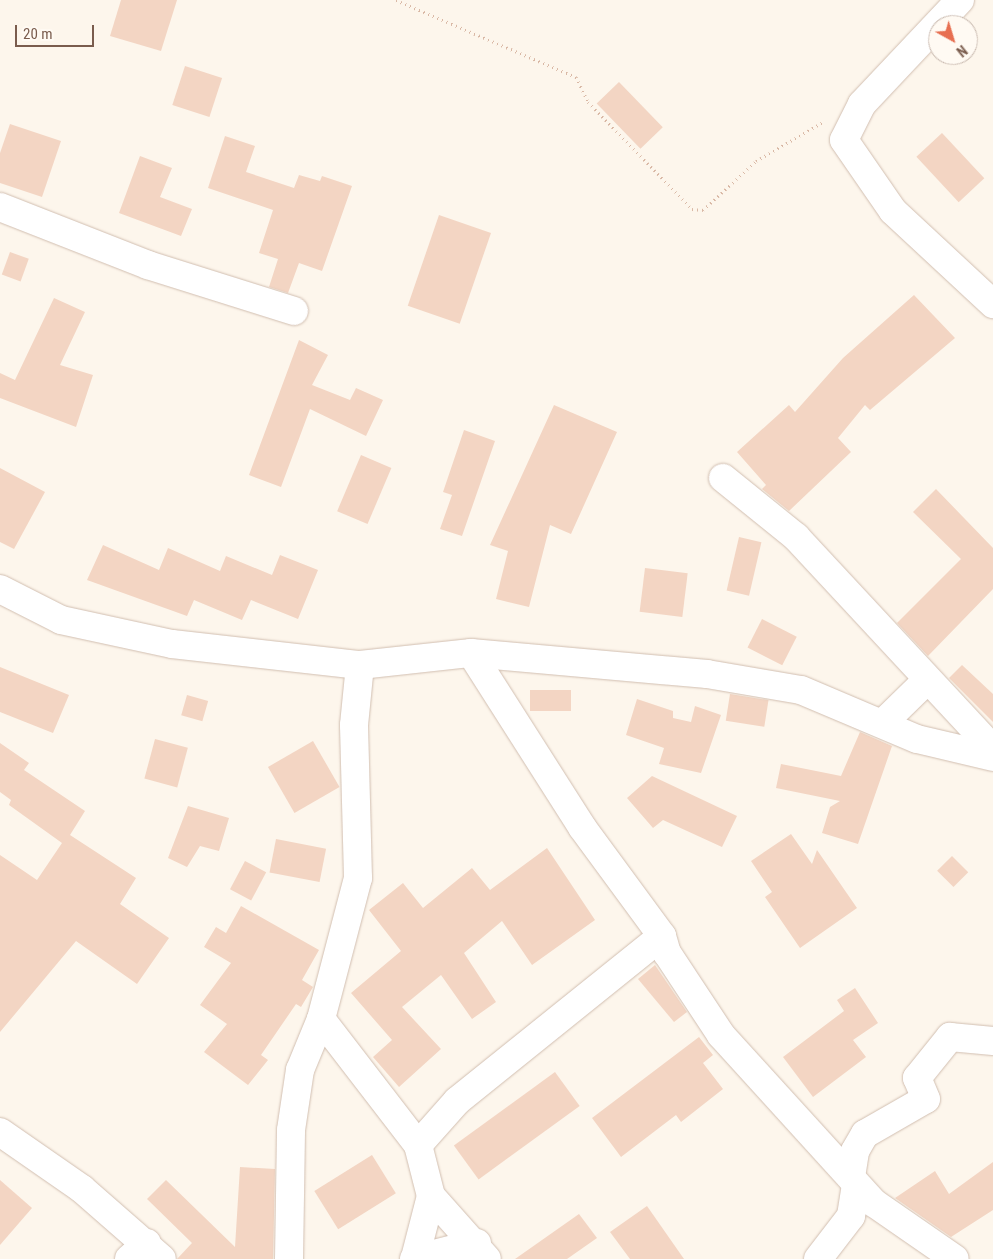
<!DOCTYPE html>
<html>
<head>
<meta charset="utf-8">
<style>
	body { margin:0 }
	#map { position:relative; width:993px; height:1259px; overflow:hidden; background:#fdf6ec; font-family:"Roboto Condensed",sans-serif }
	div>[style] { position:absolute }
	.building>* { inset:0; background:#f3d5c3; transform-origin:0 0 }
	.path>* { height:3px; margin-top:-1.5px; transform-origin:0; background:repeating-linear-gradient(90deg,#d9b8a5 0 1px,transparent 0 5px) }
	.roads { filter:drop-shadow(0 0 1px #d1beb0) drop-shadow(0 0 1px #d1beb0) }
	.minor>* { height:28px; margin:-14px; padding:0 14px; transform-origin:14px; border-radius:14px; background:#fff }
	span { translate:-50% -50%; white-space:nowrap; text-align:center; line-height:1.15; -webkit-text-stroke:4.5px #fffaf3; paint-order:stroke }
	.north { position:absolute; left:928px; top:15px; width:50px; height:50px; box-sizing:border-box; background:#fffaf3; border:1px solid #cabbb1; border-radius:50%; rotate:141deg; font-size:14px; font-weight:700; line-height:20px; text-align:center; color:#7a5c4d }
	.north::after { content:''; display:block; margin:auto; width:18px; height:22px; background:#e76f51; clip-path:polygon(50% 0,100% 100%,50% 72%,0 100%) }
	.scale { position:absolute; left:15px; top:25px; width:79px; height:22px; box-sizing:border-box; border:2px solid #7a5c4d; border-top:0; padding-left:6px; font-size:15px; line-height:18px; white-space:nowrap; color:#7a5c4d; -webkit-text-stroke:4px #fffaf3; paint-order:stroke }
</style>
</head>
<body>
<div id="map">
	<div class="building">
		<i style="clip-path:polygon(121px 0,177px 0,161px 51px,110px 36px)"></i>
		<i style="left:185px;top:66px;width:39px;height:41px;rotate:18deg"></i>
		<i style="left:619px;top:82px;width:63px;height:31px;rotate:46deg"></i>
		<i style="clip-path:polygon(10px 124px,61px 141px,42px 197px,0 183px,0 153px)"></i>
		<i style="left:942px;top:133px;width:62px;height:35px;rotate:47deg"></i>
		<i style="clip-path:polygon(225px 136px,255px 146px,246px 172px,294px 188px,299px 175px,320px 181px,322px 176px,352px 186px,322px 271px,299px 263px,288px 293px,269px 287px,278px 259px,259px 253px,273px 210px,208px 188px)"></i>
		<i style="clip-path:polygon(140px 156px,172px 168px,160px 197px,192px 209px,181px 236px,119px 213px)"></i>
		<i style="left:439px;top:215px;width:55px;height:96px;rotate:19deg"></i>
		<i style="left:10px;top:252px;width:20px;height:24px;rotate:20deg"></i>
		<i style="clip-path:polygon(914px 295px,955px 338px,870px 410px,865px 405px,838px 438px,851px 452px,789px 511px,762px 489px,766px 485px,737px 452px,789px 405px,795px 412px,843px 358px)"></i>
		<i style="clip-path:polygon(54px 298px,85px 312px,60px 365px,93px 375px,76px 427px,0 398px,0 373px,15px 380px)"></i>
		<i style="clip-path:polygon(299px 340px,328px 355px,312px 385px,350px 400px,356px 388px,383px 400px,366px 436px,310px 409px,281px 487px,249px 475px)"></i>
		<i style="clip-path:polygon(554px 405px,617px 432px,571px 534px,550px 525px,529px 607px,496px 599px,508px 551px,490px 545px)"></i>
		<i style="clip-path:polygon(464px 430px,495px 441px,462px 536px,440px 529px,452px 495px,443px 492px)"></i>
		<i style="left:361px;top:455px;width:33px;height:61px;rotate:23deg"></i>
		<i style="clip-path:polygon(0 468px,45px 492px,14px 549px,0 542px)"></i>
		<i style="clip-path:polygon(936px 489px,993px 548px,993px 589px,928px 656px,897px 623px,961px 559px,913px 512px)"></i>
		<i style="left:739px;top:537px;width:23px;height:55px;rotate:13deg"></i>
		<i style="clip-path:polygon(103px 545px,159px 570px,168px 548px,220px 571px,226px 556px,272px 575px,280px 555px,318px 570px,298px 619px,251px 600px,242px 620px,194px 600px,187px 616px,87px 580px)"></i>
		<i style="left:645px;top:568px;width:43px;height:44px;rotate:7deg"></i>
		<i style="left:762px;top:619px;width:39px;height:32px;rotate:27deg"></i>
		<i style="clip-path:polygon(962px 665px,993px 694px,993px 722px,949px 678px)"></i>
		<i style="clip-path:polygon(0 667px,69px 695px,53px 733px,0 712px)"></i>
		<i style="left:530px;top:690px;width:41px;height:21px"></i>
		<i style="left:730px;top:694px;width:39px;height:27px;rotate:9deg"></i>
		<i style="left:187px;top:695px;width:22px;height:21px;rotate:16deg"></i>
		<i style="clip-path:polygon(637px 699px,673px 711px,673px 718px,691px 722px,695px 706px,721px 715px,701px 773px,659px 764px,664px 748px,626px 735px)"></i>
		<i style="clip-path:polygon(860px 732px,892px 746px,858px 844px,822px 833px,830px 807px,840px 801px,776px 788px,781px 764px,841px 776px)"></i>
		<i style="left:155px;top:739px;width:34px;height:41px;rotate:15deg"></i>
		<i style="left:313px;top:741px;width:53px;height:52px;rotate:60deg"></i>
		<i style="clip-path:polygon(0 743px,29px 763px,24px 770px,85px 811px,70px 835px,136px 878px,120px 904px,169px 938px,137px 984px,76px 941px,0 1032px,0 855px,37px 880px,62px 843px,9px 805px,11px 800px,0 792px)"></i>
		<i style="clip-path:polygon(652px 776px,737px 816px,722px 847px,663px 820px,653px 828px,627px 798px)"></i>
		<i style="clip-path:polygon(188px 806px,229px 818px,219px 851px,200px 846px,187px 867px,168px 858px)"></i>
		<i style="clip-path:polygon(791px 834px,812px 864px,817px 850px,857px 908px,800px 948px,765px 897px,772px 892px,751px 861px)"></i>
		<i style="left:276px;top:839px;width:51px;height:34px;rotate:11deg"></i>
		<i style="clip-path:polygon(547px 848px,595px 920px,532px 965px,502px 921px,464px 953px,496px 1002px,472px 1019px,441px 975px,402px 1007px,441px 1049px,399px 1087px,373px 1057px,392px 1040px,351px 993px,401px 951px,369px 910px,403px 883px,423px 908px,472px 868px,490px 890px)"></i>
		<i style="left:952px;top:856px;width:23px;height:21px;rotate:45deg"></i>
		<i style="left:245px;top:861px;width:24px;height:32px;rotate:28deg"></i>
		<i style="clip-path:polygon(241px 906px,319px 950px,302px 980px,313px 987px,301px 1007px,296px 1004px,261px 1055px,268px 1060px,248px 1085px,204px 1052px,227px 1024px,200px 1005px,231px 963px,204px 947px,216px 927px,226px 933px)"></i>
		<i style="clip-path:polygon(655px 965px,687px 1012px,674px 1022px,638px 979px)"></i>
		<i style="clip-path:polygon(855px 988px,878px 1023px,853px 1040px,866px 1057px,813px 1097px,783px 1057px,844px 1011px,837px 1000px)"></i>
		<i style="clip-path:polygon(699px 1037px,713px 1055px,703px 1063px,723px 1089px,681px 1122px,676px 1115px,621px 1157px,592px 1118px)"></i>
		<i style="left:555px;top:1072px;width:42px;height:125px;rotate:54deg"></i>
		<i style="left:372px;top:1155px;width:45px;height:68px;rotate:58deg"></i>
		<i style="clip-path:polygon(993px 1162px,993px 1210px,951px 1237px,895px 1198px,935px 1171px,949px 1194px)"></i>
		<i style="clip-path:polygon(240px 1167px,275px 1169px,273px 1259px,177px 1259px,192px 1243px,147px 1199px,166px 1180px,235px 1247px)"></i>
		<i style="clip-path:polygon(0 1180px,32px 1208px,0 1245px)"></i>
		<i style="clip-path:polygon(647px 1206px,684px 1259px,630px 1259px,610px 1232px)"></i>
		<i style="clip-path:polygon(579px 1214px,597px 1238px,567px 1259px,515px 1259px)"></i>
	</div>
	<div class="path">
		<i style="left:396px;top:0;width:196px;rotate:23.2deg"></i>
		<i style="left:576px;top:77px;width:28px;rotate:64deg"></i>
		<i style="left:588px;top:102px;width:149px;rotate:45.8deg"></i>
		<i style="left:692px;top:209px;width:11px;rotate:5deg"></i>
		<i style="left:703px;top:210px;width:72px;rotate:-42.8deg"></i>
		<i style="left:756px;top:161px;width:78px;rotate:-30.2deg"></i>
	</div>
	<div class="roads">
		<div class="minor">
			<i style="left:960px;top:0;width:143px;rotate:133.3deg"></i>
			<i style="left:862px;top:104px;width:40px;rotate:116.6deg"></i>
			<i style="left:844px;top:140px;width:86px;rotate:55.4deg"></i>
			<i style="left:893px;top:211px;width:137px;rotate:42.9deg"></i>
			<i style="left:0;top:207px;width:159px;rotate:21.4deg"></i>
			<i style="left:148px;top:265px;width:153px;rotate:17.5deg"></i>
			<i style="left:723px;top:478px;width:94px;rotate:38.9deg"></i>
			<i style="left:796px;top:537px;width:289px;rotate:47.1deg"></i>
			<i style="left:0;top:589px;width:68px;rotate:26.9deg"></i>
			<i style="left:61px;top:620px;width:114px;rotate:12.2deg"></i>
			<i style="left:172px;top:644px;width:189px;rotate:6.4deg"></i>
			<i style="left:360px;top:665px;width:112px;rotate:-6.2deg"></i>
			<i style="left:471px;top:653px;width:237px;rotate:5.1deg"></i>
			<i style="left:707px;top:674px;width:95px;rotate:9.7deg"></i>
			<i style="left:801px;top:690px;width:126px;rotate:22.9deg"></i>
			<i style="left:917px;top:739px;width:78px;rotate:13.3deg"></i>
			<i style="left:883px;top:723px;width:62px;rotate:-44.3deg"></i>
			<i style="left:662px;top:936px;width:18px;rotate:74deg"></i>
			<i style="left:667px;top:953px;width:98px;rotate:56.6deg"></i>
			<i style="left:721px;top:1035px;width:227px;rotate:47.7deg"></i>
			<i style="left:874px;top:1203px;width:98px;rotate:34.7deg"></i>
			<i style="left:321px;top:1019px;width:159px;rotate:52.4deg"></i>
			<i style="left:418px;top:1145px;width:53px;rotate:75.7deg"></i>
			<i style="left:431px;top:1196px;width:64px;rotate:104.5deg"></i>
			<i style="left:0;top:1132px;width:100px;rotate:34.8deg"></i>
			<i style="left:82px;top:1189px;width:106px;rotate:41.2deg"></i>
			<i style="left:418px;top:1145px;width:59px;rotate:-48.4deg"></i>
			<i style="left:457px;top:1101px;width:263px;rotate:-38.8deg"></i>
			<i style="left:662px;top:936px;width:135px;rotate:-126.3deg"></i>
			<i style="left:582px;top:827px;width:206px;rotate:-122.5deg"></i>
			<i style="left:851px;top:1177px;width:26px;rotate:-81deg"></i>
			<i style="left:855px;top:1151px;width:20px;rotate:-60deg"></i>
			<i style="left:865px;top:1134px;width:70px;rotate:-29.8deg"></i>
			<i style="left:926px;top:1099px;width:23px;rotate:-113deg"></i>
			<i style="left:917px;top:1078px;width:53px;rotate:-51.2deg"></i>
			<i style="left:950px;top:1037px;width:43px;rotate:5.3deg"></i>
			<i style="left:431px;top:1196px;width:84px;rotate:48.4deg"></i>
			<i style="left:129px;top:1259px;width:24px;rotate:-42deg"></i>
			<i style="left:289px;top:1259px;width:129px;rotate:-89.1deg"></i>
			<i style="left:291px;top:1130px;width:61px;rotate:-81.5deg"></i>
			<i style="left:300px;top:1070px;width:55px;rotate:-67.6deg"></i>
			<i style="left:321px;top:1019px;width:146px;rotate:-75.3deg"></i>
			<i style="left:358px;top:878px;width:153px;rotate:-91.5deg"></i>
			<i style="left:354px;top:725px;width:60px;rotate:-84.3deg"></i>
			<i style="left:414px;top:1259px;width:65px;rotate:-14.3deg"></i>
			<i style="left:818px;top:1259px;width:54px;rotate:-52.5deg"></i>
			<i style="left:851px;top:1216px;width:32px;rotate:-81deg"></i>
		</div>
	</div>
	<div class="north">N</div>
	<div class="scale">20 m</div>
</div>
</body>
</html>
